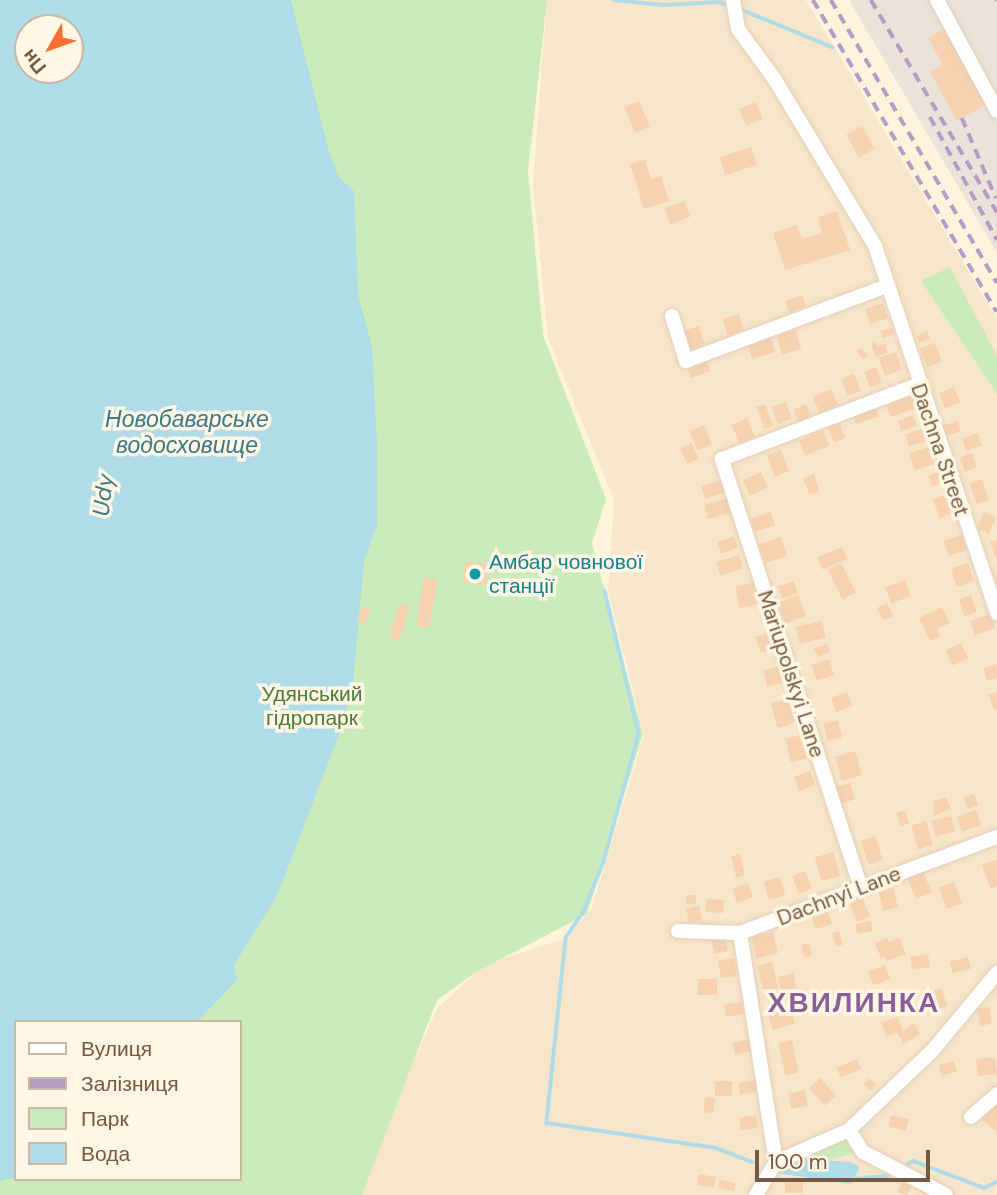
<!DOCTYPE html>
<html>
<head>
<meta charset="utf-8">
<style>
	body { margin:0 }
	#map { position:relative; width:997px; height:1195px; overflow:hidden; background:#fef4dc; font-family:"DM Sans",sans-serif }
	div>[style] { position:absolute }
	.residential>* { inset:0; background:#f7e6ca }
	.industrial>* { inset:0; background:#ebe3d9 }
	.green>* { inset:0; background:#cbecba }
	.water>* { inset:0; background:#b0dce9 }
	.stream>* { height:3.5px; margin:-1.75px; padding:0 1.75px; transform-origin:1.75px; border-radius:1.75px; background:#b0dce9 }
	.building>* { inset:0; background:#f6d2b1; transform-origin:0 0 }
	.roads { filter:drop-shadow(0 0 2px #e3cfb8) drop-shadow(0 0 2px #e3cfb8) }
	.minor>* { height:14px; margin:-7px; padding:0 7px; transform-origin:7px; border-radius:7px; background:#fff }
	.rail>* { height:3.5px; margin-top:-1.75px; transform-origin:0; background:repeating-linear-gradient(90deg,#b69bc7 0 10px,transparent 0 17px) }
	.dots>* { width:19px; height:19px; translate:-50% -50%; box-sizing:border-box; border:4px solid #fff6e4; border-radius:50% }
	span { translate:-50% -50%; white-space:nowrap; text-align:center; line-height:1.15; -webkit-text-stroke:7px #fff6e4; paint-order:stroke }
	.street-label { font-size:21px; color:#755943 }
	.culture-label { font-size:21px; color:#0d838f }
	.left { translate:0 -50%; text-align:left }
	.park-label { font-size:21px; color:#497c3a }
	.water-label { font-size:23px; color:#3b788b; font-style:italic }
	.district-label { font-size:28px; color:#8a5e9a; font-weight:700; letter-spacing:2px }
	.legend { position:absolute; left:14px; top:1020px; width:228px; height:161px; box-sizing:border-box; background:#fff6e4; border:2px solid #c8b7a4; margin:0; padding:9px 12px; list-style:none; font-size:21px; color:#755943 }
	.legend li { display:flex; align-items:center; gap:14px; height:35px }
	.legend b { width:35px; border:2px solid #c8b7a4 }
	.north { position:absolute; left:14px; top:14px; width:70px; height:70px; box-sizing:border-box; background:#fff6e4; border:2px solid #c8b7a4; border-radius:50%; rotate:230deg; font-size:19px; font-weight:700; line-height:28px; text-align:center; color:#755943 }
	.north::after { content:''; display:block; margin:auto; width:24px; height:32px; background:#f56e34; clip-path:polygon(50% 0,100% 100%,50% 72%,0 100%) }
	.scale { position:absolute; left:755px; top:1150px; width:175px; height:32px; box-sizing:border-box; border:4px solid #755943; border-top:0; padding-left:9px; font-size:21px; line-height:24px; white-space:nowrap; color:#755943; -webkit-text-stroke:5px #fff6e4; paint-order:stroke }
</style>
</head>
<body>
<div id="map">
	<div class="residential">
		<i style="clip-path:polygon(547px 0,806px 0,997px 319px,997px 1195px,361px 1195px,382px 1132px,437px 1009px,484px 965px,566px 938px,592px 908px,644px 735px,608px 590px,614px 500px,548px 338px,533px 184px)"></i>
	</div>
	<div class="industrial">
		<i style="clip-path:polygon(849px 0,997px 0,997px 252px,987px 236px)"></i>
	</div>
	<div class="green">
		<i style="clip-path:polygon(evenodd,0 0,547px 0,528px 171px,543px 335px,606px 499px,592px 543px,643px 734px,587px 914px,476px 972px,437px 1000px,362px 1195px,0 1195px,0 0,28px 28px,70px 28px,70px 70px,28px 70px,28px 28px,0 0,16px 1022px,240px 1022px,240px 1179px,16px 1179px,16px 1022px)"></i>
		<i style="clip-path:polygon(950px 267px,997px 356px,997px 394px,921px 281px)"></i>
		<i style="clip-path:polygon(845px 1123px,862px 1151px,824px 1161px,785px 1150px)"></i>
	</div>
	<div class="water">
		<i style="clip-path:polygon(evenodd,0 0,291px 0,328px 148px,338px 176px,354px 191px,358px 295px,372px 346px,377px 445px,377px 524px,364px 562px,353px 683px,342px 727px,277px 896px,234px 965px,237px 980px,197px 1022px,16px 1022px,16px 1177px,0 1181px,0 0,28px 28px,70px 28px,70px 70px,28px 70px,28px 28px)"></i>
		<i style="clip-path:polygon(803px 1159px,851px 1162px,860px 1167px,851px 1184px,776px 1173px)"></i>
	</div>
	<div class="stream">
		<i style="left:614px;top:0;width:50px;rotate:5.7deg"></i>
		<i style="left:664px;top:5px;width:56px;rotate:-3.1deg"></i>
		<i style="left:720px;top:2px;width:10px;rotate:24deg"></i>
		<i style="left:740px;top:9px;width:100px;rotate:22.4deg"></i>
		<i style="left:605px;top:591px;width:147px;rotate:76.6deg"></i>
		<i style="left:639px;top:734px;width:133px;rotate:105.3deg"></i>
		<i style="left:604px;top:862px;width:55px;rotate:112.4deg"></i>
		<i style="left:583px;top:913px;width:30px;rotate:124deg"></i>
		<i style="left:566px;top:938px;width:186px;rotate:95.9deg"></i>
		<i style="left:547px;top:1123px;width:171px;rotate:8.4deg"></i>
		<i style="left:716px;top:1148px;width:39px;rotate:21deg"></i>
		<i style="left:907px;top:1165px;width:7px;rotate:-34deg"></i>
		<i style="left:913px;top:1161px;width:76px;rotate:20.8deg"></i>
		<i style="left:984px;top:1188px;width:14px;rotate:-25deg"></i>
		<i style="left:852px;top:1179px;width:37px;rotate:-5deg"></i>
	</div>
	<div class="building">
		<i style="clip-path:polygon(947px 27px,990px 102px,957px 121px,930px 72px,943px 65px,928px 38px)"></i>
		<i style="left:639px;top:101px;width:28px;height:16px;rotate:67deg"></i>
		<i style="left:756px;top:102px;width:18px;height:18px;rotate:68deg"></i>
		<i style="left:862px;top:126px;width:26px;height:18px;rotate:61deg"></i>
		<i style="left:751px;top:147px;width:19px;height:33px;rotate:72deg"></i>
		<i style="clip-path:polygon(645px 160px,651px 179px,661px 176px,669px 201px,644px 209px,630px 164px)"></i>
		<i style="left:684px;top:201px;width:17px;height:21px;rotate:69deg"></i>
		<i style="clip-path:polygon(837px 211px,850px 250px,785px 270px,773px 233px,797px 225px,802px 239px,822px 233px,818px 217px)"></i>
		<i style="left:802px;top:295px;width:12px;height:18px;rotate:70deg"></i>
		<i style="left:883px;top:303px;width:16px;height:19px;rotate:72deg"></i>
		<i style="left:739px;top:314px;width:17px;height:17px;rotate:73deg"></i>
		<i style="left:699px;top:326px;width:20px;height:18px;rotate:72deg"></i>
		<i style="clip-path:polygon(892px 328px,895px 334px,883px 338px,880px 331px)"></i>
		<i style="left:796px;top:330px;width:20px;height:20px;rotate:75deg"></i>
		<i style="clip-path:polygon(927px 330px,930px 338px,919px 343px,916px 337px)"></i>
		<i style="left:770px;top:335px;width:18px;height:24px;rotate:74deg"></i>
		<i style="clip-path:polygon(876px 342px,877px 346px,885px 344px,888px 353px,875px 357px,871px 344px)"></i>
		<i style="left:935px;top:343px;width:20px;height:16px;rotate:70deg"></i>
		<i style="left:861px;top:347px;width:11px;height:6px;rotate:52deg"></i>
		<i style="left:896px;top:352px;width:19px;height:18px;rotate:72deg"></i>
		<i style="left:705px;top:357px;width:15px;height:20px;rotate:70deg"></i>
		<i style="left:876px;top:367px;width:17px;height:13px;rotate:69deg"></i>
		<i style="left:854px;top:374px;width:18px;height:14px;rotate:68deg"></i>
		<i style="left:954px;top:387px;width:17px;height:16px;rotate:69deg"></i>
		<i style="left:831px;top:389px;width:17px;height:20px;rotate:66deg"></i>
		<i style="left:912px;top:396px;width:13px;height:27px;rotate:72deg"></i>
		<i style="left:786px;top:402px;width:18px;height:15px;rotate:71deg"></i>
		<i style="left:765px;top:404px;width:23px;height:9px;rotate:70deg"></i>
		<i style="left:806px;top:404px;width:13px;height:14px;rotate:67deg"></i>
		<i style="left:876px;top:408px;width:9px;height:24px;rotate:72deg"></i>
		<i style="clip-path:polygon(913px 415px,917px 426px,901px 431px,898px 421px)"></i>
		<i style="left:747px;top:418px;width:20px;height:17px;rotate:66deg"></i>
		<i style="left:958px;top:421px;width:11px;height:16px;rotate:75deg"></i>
		<i style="left:839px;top:422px;width:17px;height:12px;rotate:69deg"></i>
		<i style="left:704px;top:425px;width:21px;height:16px;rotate:67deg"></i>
		<i style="left:925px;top:428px;width:13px;height:21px;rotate:72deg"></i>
		<i style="left:823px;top:431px;width:16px;height:26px;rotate:68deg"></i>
		<i style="left:978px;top:433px;width:13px;height:17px;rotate:72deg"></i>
		<i style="left:692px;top:443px;width:17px;height:13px;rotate:66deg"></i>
		<i style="left:928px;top:447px;width:18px;height:20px;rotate:71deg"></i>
		<i style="left:781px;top:450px;width:23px;height:15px;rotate:70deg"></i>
		<i style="left:972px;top:453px;width:15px;height:13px;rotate:70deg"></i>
		<i style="left:941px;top:471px;width:11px;height:14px;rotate:68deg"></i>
		<i style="left:761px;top:472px;width:17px;height:20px;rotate:66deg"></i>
		<i style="clip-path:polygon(814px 474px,819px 491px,809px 494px,803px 478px)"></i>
		<i style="left:724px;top:479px;width:13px;height:24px;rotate:72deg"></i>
		<i style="left:982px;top:479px;width:22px;height:13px;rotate:72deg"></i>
		<i style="left:944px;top:495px;width:20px;height:12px;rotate:70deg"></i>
		<i style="left:728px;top:498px;width:15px;height:25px;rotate:74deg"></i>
		<i style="left:771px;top:512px;width:14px;height:21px;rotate:73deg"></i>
		<i style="left:984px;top:512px;width:13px;height:18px;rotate:23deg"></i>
		<i style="left:962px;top:535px;width:16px;height:19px;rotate:72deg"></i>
		<i style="left:734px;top:536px;width:12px;height:18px;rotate:70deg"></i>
		<i style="left:781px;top:537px;width:20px;height:23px;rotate:72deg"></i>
		<i style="clip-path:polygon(997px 539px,997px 562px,990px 542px)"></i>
		<i style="left:842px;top:547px;width:13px;height:27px;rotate:67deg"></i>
		<i style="left:739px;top:555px;width:14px;height:24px;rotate:73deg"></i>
		<i style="left:465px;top:562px;width:23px;height:21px;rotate:5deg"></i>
		<i style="left:841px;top:563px;width:33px;height:15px;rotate:63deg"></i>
		<i style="left:968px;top:563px;width:19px;height:18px;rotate:72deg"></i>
		<i style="left:424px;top:577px;width:13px;height:49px;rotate:9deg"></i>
		<i style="left:905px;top:580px;width:17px;height:21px;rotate:69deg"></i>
		<i style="left:794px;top:581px;width:13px;height:17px;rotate:72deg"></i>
		<i style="left:753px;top:583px;width:22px;height:18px;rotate:80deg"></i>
		<i style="left:798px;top:595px;width:22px;height:22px;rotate:69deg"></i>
		<i style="left:971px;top:595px;width:18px;height:13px;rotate:71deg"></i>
		<i style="left:400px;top:603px;width:10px;height:36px;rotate:17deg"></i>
		<i style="left:887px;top:603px;width:14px;height:11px;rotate:65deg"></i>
		<i style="left:363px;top:606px;width:8px;height:15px;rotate:23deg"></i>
		<i style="clip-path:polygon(942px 607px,950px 623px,937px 629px,940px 636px,930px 641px,919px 618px)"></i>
		<i style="left:990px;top:614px;width:15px;height:21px;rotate:70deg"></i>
		<i style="left:822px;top:621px;width:17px;height:27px;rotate:77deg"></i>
		<i style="left:770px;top:632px;width:17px;height:15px;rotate:73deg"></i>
		<i style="left:961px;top:643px;width:17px;height:17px;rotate:65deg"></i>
		<i style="clip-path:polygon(827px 644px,830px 651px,818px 657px,814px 649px)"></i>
		<i style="left:829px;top:659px;width:17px;height:18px;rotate:73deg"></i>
		<i style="clip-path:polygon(997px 664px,997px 678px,987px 681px,983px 668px)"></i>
		<i style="left:781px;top:666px;width:17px;height:18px;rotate:77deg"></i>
		<i style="left:847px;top:692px;width:15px;height:17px;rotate:70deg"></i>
		<i style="clip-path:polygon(997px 692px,997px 709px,994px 710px,989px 695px)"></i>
		<i style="left:788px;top:699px;width:25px;height:18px;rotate:74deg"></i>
		<i style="left:838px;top:720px;width:18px;height:15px;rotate:77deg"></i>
		<i style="left:802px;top:735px;width:24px;height:17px;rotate:78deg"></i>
		<i style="left:855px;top:751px;width:25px;height:21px;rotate:74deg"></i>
		<i style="left:810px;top:771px;width:15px;height:17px;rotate:70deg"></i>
		<i style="left:850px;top:783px;width:17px;height:15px;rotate:73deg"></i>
		<i style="left:974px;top:794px;width:12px;height:11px;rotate:70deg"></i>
		<i style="clip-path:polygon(946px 797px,951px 809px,933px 816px,934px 801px)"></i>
		<i style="left:905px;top:810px;width:14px;height:9px;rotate:73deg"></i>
		<i style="left:976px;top:810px;width:16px;height:20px;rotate:72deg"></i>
		<i style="left:951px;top:816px;width:16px;height:20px;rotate:76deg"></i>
		<i style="left:926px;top:821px;width:25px;height:15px;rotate:74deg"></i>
		<i style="left:875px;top:836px;width:25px;height:15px;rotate:72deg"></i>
		<i style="left:833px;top:852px;width:25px;height:19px;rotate:74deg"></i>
		<i style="left:740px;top:854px;width:22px;height:9px;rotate:77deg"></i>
		<i style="clip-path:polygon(997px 859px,997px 886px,991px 889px,982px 865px)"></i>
		<i style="left:922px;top:870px;width:24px;height:17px;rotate:66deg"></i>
		<i style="left:805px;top:871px;width:19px;height:14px;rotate:69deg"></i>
		<i style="left:780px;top:877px;width:19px;height:17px;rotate:74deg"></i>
		<i style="left:892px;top:882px;width:26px;height:15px;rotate:77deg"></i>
		<i style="left:954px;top:882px;width:23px;height:16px;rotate:70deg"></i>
		<i style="left:748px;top:883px;width:15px;height:17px;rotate:70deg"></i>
		<i style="left:861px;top:894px;width:24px;height:14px;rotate:68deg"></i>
		<i style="left:686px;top:895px;width:10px;height:9px"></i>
		<i style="left:706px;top:899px;width:18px;height:13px;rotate:3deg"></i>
		<i style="left:699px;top:906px;width:14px;height:13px;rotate:78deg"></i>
		<i style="left:826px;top:906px;width:19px;height:17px;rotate:72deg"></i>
		<i style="left:871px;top:921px;width:10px;height:16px;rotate:79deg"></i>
		<i style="left:839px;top:931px;width:14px;height:7px;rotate:73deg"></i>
		<i style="left:773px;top:932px;width:22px;height:22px;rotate:77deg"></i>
		<i style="left:725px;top:937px;width:14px;height:14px;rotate:78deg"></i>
		<i style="clip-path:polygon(887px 938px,889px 942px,900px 938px,906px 954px,887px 961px,885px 956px,881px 958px,875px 943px)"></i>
		<i style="left:809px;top:943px;width:13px;height:8px;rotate:77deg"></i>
		<i style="left:928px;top:954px;width:13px;height:18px;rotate:81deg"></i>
		<i style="left:968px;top:957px;width:12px;height:19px;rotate:76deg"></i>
		<i style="left:734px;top:958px;width:18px;height:16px;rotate:81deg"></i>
		<i style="left:772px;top:962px;width:27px;height:15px;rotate:77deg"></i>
		<i style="left:885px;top:965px;width:15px;height:18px;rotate:70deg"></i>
		<i style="clip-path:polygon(794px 973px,796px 988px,781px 992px,778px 977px)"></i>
		<i style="left:717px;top:979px;width:16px;height:19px;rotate:90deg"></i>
		<i style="left:942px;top:988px;width:19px;height:19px;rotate:74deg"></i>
		<i style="left:742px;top:1002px;width:12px;height:18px;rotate:81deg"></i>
		<i style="left:989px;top:1007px;width:17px;height:12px;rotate:80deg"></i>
		<i style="left:790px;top:1008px;width:16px;height:23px;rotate:72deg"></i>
		<i style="clip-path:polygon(898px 1017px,903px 1031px,914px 1023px,920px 1034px,904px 1044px,897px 1033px,886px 1036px,881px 1022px)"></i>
		<i style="left:749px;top:1039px;width:12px;height:17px;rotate:76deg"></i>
		<i style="left:792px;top:1040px;width:33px;height:14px;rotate:78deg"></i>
		<i style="left:995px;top:1057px;width:17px;height:19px;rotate:83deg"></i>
		<i style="left:857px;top:1059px;width:11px;height:22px;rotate:68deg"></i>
		<i style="left:954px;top:1061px;width:11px;height:16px;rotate:75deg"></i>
		<i style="left:820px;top:1078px;width:24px;height:15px;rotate:48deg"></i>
		<i style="left:869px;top:1078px;width:10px;height:8px;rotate:45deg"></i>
		<i style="left:756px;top:1080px;width:12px;height:18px;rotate:81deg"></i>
		<i style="left:715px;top:1081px;width:17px;height:15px"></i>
		<i style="left:805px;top:1090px;width:16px;height:17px;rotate:79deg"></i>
		<i style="left:705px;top:1097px;width:10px;height:15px;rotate:6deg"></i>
		<i style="clip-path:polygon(997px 1102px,997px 1132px,982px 1120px)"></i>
		<i style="left:756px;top:1115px;width:13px;height:17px;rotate:81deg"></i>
		<i style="left:891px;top:1115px;width:18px;height:12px;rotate:13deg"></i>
		<i style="left:699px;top:1174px;width:17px;height:11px;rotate:10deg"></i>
		<i style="clip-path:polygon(905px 1178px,913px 1183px,907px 1195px,897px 1192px)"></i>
		<i style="left:720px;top:1180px;width:16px;height:8px;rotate:11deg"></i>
		<i style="left:785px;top:1180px;width:18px;height:13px"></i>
	</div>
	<div class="roads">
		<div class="minor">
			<i style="left:733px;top:0;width:29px;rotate:80deg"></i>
			<i style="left:738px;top:29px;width:63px;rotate:54deg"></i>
			<i style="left:775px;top:80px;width:194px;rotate:58.9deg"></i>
			<i style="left:875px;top:246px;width:387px;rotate:71.6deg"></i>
			<i style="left:937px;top:0;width:126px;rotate:61.6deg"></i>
			<i style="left:672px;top:316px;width:47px;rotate:72.7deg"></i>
			<i style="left:686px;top:361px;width:215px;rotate:-20.5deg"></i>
			<i style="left:861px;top:888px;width:451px;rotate:-108deg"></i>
			<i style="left:722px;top:459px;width:209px;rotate:-20.8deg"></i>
			<i style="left:678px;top:931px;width:62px;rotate:1.8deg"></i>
			<i style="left:740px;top:933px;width:274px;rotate:-20.5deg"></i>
			<i style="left:740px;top:933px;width:232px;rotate:81.1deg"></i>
			<i style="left:971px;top:1117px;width:35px;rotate:-41deg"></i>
			<i style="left:849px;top:1130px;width:26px;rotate:58deg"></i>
			<i style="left:863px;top:1152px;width:93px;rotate:27.4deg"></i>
			<i style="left:756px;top:1195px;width:39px;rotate:-59deg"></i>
			<i style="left:776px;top:1162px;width:80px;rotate:-23.7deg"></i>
			<i style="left:849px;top:1130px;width:115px;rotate:-43.6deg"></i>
			<i style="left:932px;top:1051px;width:102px;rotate:-50.2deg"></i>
		</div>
	</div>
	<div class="rail">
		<i style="left:813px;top:0;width:362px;rotate:59.5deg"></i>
		<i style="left:831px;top:0;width:328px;rotate:59.6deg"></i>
		<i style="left:871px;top:0;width:247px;rotate:59.3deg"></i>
		<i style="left:996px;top:0;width:1px;rotate:45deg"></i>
		<i style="left:930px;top:117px;width:140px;rotate:61.4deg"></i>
		<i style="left:962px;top:118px;width:87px;rotate:67deg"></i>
	</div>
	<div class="dots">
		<i style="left:475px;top:574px;background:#0f9aa8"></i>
	</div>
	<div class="street-label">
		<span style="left:940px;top:450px;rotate:71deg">Dachna Street</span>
		<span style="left:791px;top:674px;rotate:72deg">Mariupolskyi Lane</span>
		<span style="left:839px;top:896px;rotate:-21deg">Dachnyi Lane</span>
	</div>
	<div class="culture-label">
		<span class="left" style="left:489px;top:574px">Амбар човнової<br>станції</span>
	</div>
	<div class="park-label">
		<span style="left:312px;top:706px">Удянський<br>гідропарк</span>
	</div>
	<div class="water-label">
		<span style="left:187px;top:432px">Новобаварське<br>водосховище</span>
		<span style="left:103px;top:495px;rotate:-83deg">Udy</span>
	</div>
	<div class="district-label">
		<span style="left:854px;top:1003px">ХВИЛИНКА</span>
	</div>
	<ul class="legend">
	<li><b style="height:9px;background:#fff"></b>Вулиця</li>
	<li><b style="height:9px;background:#b69bc7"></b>Залізниця</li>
	<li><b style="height:19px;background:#cbecba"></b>Парк</li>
	<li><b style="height:19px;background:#b0dce9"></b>Вода</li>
	</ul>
	<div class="north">Пн</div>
	<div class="scale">100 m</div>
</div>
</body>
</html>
